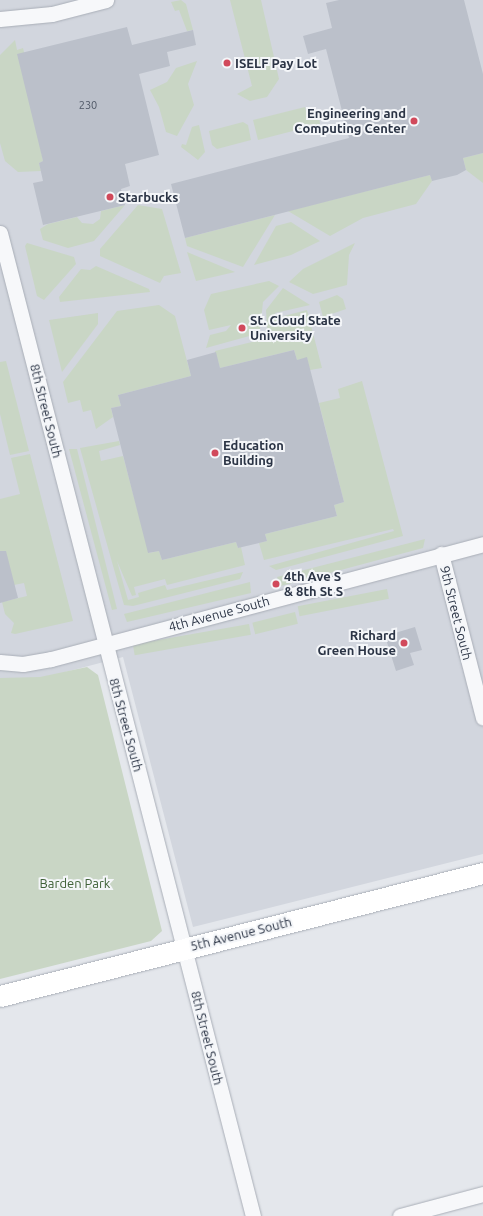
<!DOCTYPE html>
<html>
<head>
<meta charset="utf-8">
<style>
	body { margin:0 }
	#map { position:relative; width:483px; height:1216px; overflow:hidden; background:#e4e7ec; font-family:Ubuntu,sans-serif }
	div>[style] { position:absolute }
	.built>* { inset:0; background:#d2d6de }
	.green>* { inset:0; background:#c9d6c5; transform-origin:0 0 }
	.building>* { inset:0; background:#bbc0ca }
	.roads { filter:drop-shadow(0 0 1px #a9aeb7) drop-shadow(0 0 1px #a9aeb7) }
	.street>* { height:15px; margin:-7.5px; padding:0 7.5px; transform-origin:7.5px; border-radius:7.5px; background:#f7f8fa }
	.secondary>* { height:21px; margin:-10.5px; padding:0 10.5px; transform-origin:10.5px; border-radius:10.5px; background:#fff }
	.dots>* { width:11px; height:11px; translate:-50% -50%; box-sizing:border-box; border:2px solid #f4f6f9; border-radius:50% }
	span { translate:-50% -50%; white-space:nowrap; text-align:center; line-height:1.15; -webkit-text-stroke:4px #f4f6f9; paint-order:stroke }
	.number-label { font-size:11px; color:#4f5766 }
	.number-label span { -webkit-text-stroke-width:0 }
	.poi-label { font-size:13px; color:#2b3445; font-weight:700 }
	.left { translate:0 -50%; text-align:left }
	.right { translate:-100% -50%; text-align:right }
	.street-label { font-size:13px; color:#2b3445 }
	.park-label { font-size:13px; color:#3f6138 }
</style>
</head>
<body>
<div id="map">
	<div class="built">
		<i style="clip-path:polygon(0 0,483px 0,483px 854px,193px 927px,123px 657px,0 689px)"></i>
	</div>
	<div class="green">
		<i style="clip-path:polygon(181px 0,186px 4px,193px 30px,187px 31px,179px 10px,175px 11px,171px 2px)"></i>
		<i style="clip-path:polygon(230px 0,261px 0,279px 79px,267px 97px,250px 101px,237px 94px,252px 86px)"></i>
		<i style="clip-path:polygon(15px 40px,17px 50px,23px 48px,24px 52px,43px 161px,39px 163px,41px 171px,18px 172px,5px 161px,0 143px,0 55px)"></i>
		<i style="clip-path:polygon(197px 61px,188px 84px,194px 105px,177px 136px,166px 132px,159px 107px,150px 90px,167px 82px,176px 68px)"></i>
		<i style="clip-path:polygon(305px 107px,308px 118px,319px 116px,320px 124px,258px 140px,253px 120px)"></i>
		<i style="clip-path:polygon(243px 122px,248px 125px,251px 140px,217px 149px,212px 145px,209px 131px)"></i>
		<i style="clip-path:polygon(199px 125px,205px 152px,198px 160px,181px 147px,182px 144px,186px 145px,192px 127px)"></i>
		<i style="clip-path:polygon(483px 153px,483px 183px,466px 170px,463px 158px)"></i>
		<i style="clip-path:polygon(430px 175px,432px 181px,416px 204px,363px 218px,330px 236px,288px 211px)"></i>
		<i style="clip-path:polygon(125px 205px,94px 241px,68px 248px,43px 240px,40px 229px,48px 224px,77px 217px,82px 223px,93px 224px,100px 219px,101px 211px)"></i>
		<i style="clip-path:polygon(138px 205px,162px 209px,181px 273px,164px 276px,160px 283px,100px 256px,100px 249px)"></i>
		<i style="clip-path:polygon(275px 215px,243px 267px,187px 246px,185px 238px)"></i>
		<i style="clip-path:polygon(291px 222px,320px 241px,291px 255px,254px 265px,276px 226px)"></i>
		<i style="clip-path:polygon(27px 243px,74px 257px,76px 264px,44px 300px,37px 296px,25px 246px)"></i>
		<i style="clip-path:polygon(355px 243px,349px 255px,347px 285px,313px 294px,289px 282px,303px 269px)"></i>
		<i style="clip-path:polygon(187px 252px,235px 272px,196px 281px)"></i>
		<i style="clip-path:polygon(96px 266px,149px 289px,150px 292px,60px 302px,59px 297px,81px 269px,90px 270px)"></i>
		<i style="clip-path:polygon(269px 281px,279px 286px,263px 302px,260px 330px,253px 335px,206px 348px,210px 335px,226px 331px,231px 325px,209px 330px,204px 310px,211px 294px)"></i>
		<i style="clip-path:polygon(283px 288px,310px 305px,275px 313px,276px 318px,307px 310px,322px 368px,310px 370px,307px 358px,297px 360px,294px 350px,220px 368px,215px 351px,256px 341px,263px 336px,267px 328px,266px 310px)"></i>
		<i style="clip-path:polygon(337px 295px,343px 299px,346px 309px,323px 317px,319px 302px)"></i>
		<i style="clip-path:polygon(159px 305px,175px 316px,191px 376px,118px 395px,121px 406px,111px 408px,113px 417px,96px 429px,91px 410px,83px 412px,80px 400px,68px 403px,63px 382px,117px 311px)"></i>
		<i style="clip-path:polygon(98px 313px,98px 324px,62px 372px,49px 320px)"></i>
		<i style="clip-path:polygon(6px 361px,29px 451px,10px 455px,0 414px,0 362px)"></i>
		<i style="clip-path:polygon(362px 381px,403px 536px,276px 570px,269px 566px,394px 531px,393px 529px,264px 560px,259px 543px,267px 541px,265px 534px,337px 516px,334px 505px,344px 502px,319px 403px,340px 398px,338px 389px)"></i>
		<i style="clip-path:polygon(119px 441px,120px 445px,99px 451px,101px 461px,123px 456px,149px 553px,159px 551px,162px 560px,236px 542px,238px 548px,241px 547px,245px 565px,167px 585px,165px 579px,134px 587px,136px 595px,132px 596px,117px 561px,128px 600px,139px 597px,138px 593px,165px 585px,167px 590px,243px 572px,240px 579px,133px 606px,124px 605px,80px 448px)"></i>
		<i style="clip-path:polygon(69px 449px,77px 449px,117px 609px,112px 610px)"></i>
		<i style="clip-path:polygon(30px 454px,73px 621px,15px 634px,11px 633px,14px 623px,5px 614px,2px 602px,27px 596px,24px 583px,14px 585px,0 568px,0 499px,20px 494px,11px 458px)"></i>
		<i style="clip-path:polygon(425px 539px,423px 548px,281px 586px,277px 577px)"></i>
		<i style="clip-path:polygon(250px 582px,251px 593px,127px 622px,124px 614px)"></i>
		<i style="left:387px;top:589px;width:10px;height:91px;rotate:79deg"></i>
		<i style="left:295px;top:612px;width:12px;height:44px;rotate:76deg"></i>
		<i style="left:249px;top:624px;width:11px;height:118px;rotate:80deg"></i>
		<i style="clip-path:polygon(87px 667px,98px 675px,162px 931px,151px 941px,0 979px,0 678px,40px 677px)"></i>
	</div>
	<div class="building">
		<i style="clip-path:polygon(339px 0,464px 0,483px 74px,483px 153px,463px 158px,466px 170px,457px 175px,432px 181px,430px 175px,185px 238px,171px 184px,349px 138px,326px 49px,308px 54px,303px 36px,332px 28px,326px 3px)"></i>
		<i style="clip-path:polygon(127px 27px,132px 45px,193px 30px,196px 45px,167px 52px,170px 66px,139px 74px,159px 155px,125px 164px,130px 186px,121px 189px,125px 205px,43px 225px,33px 183px,43px 181px,39px 163px,43px 161px,17px 54px)"></i>
		<i style="clip-path:polygon(294px 350px,297px 360px,307px 357px,344px 502px,334px 505px,337px 516px,265px 534px,267px 541px,238px 548px,236px 542px,162px 560px,159px 551px,148px 553px,111px 408px,121px 406px,118px 395px,191px 376px,187px 360px,216px 352px,220px 368px)"></i>
		<i style="clip-path:polygon(0 551px,6px 551px,18px 598px,0 603px)"></i>
		<i style="clip-path:polygon(415px 627px,422px 650px,410px 653px,414px 665px,396px 671px,385px 636px)"></i>
	</div>
	<div class="roads">
		<div class="street">
			<i style="left:0;top:19px;width:52px;rotate:-5.5deg"></i>
			<i style="left:52px;top:14px;width:56px;rotate:-14.5deg"></i>
			<i style="left:0;top:233px;width:1015px;rotate:75.57deg"></i>
			<i style="left:441px;top:554px;width:169px;rotate:75.6deg"></i>
			<i style="left:0;top:662px;width:23px;rotate:5deg"></i>
			<i style="left:23px;top:664px;width:28px;rotate:-10deg"></i>
			<i style="left:51px;top:659px;width:447px;rotate:-14.9deg"></i>
			<i style="left:400px;top:1216px;width:86px;rotate:-14.8deg"></i>
		</div>
		<div class="secondary">
			<i style="left:0;top:996px;width:498px;rotate:-14.3deg"></i>
		</div>
	</div>
	<div class="dots">
		<i style="left:227px;top:63px;background:#d1495b"></i>
		<i style="left:414px;top:121px;background:#d1495b"></i>
		<i style="left:110px;top:197px;background:#d1495b"></i>
		<i style="left:242px;top:328px;background:#d1495b"></i>
		<i style="left:215px;top:453px;background:#d1495b"></i>
		<i style="left:276px;top:584px;background:#d1495b"></i>
		<i style="left:404px;top:643px;background:#d1495b"></i>
	</div>
	<div class="number-label">
		<span style="left:88px;top:105px">230</span>
	</div>
	<div class="poi-label">
		<span class="left" style="left:235px;top:63px">ISELF Pay Lot</span>
		<span class="right" style="left:406px;top:121px">Engineering and<br>Computing Center</span>
		<span class="left" style="left:118px;top:197px">Starbucks</span>
		<span class="left" style="left:250px;top:328px">St. Cloud State<br>University</span>
		<span class="left" style="left:223px;top:453px">Education<br>Building</span>
		<span class="left" style="left:284px;top:584px">4th Ave S<br>&amp; 8th St S</span>
		<span class="right" style="left:396px;top:643px">Richard<br>Green House</span>
	</div>
	<div class="street-label">
		<span style="left:46px;top:411px;rotate:76deg">8th Street South</span>
		<span style="left:456px;top:613px;rotate:76deg">9th Street South</span>
		<span style="left:219px;top:614px;rotate:-15deg">4th Avenue South</span>
		<span style="left:126px;top:725px;rotate:75deg">8th Street South</span>
		<span style="left:241px;top:934px;rotate:-14deg">5th Avenue South</span>
		<span style="left:207px;top:1038px;rotate:76deg">8th Street South</span>
	</div>
	<div class="park-label">
		<span style="left:75px;top:883px">Barden Park</span>
	</div>
</div>
</body>
</html>
